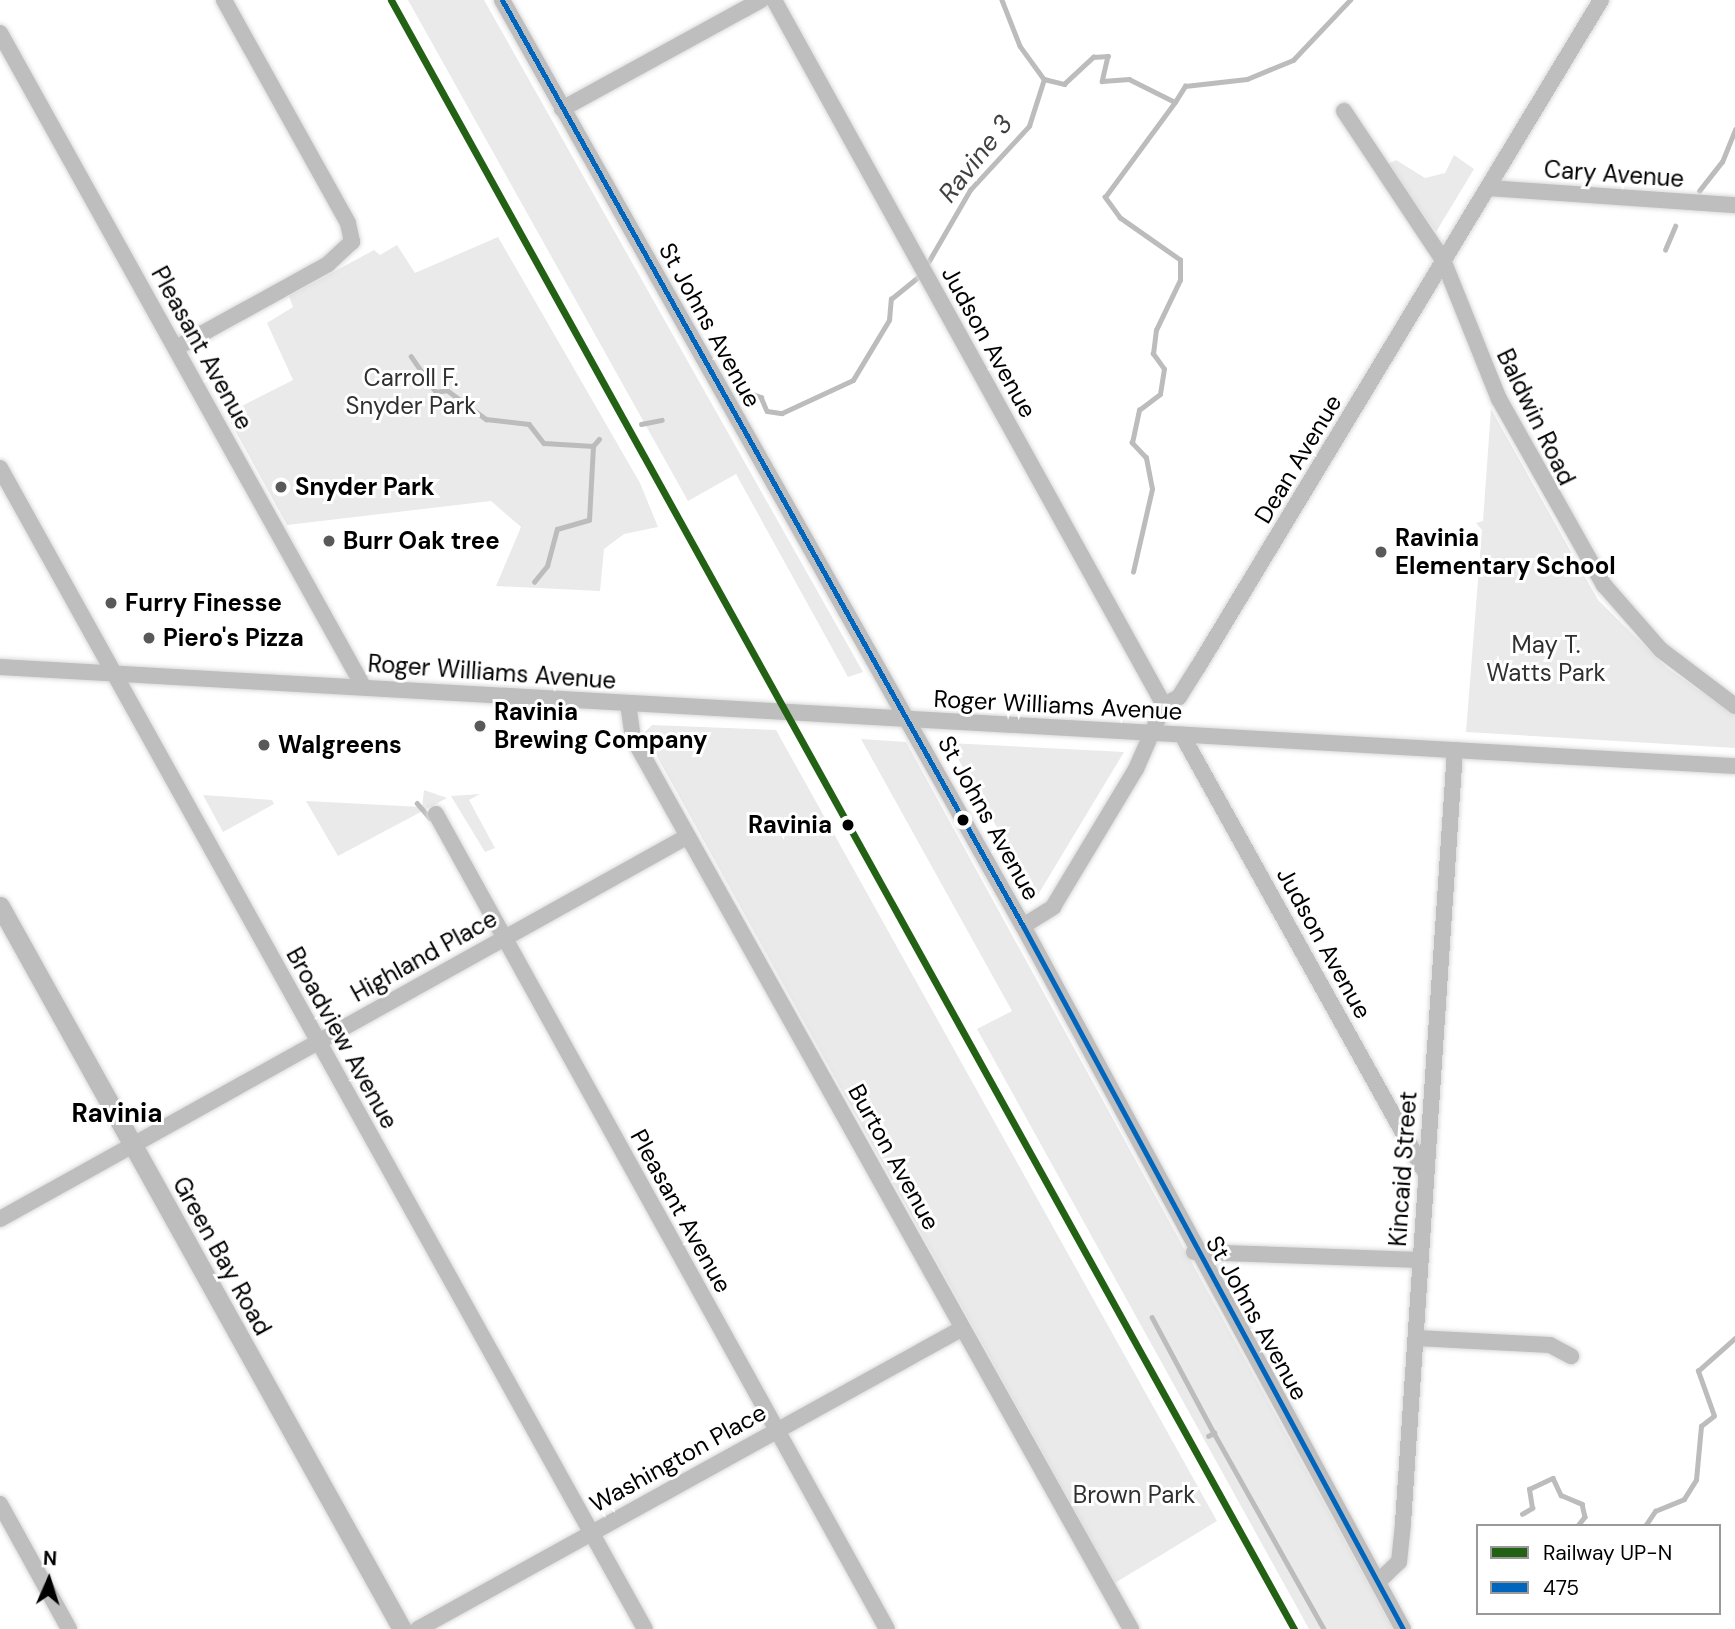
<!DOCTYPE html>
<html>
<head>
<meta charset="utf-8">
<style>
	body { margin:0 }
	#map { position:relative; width:1735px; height:1629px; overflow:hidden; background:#fff; font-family:"DM Sans",sans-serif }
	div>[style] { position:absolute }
	.green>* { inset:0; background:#eaeaea }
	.stream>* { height:4.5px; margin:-2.25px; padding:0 2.25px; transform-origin:2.25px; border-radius:2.25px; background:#bcbcbc }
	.roads { filter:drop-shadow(0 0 2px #dbdbdb) drop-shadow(0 0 2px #dbdbdb) }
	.minor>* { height:16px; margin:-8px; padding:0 8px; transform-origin:8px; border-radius:8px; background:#bebebe }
	.major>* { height:19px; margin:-9.5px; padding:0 9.5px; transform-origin:9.5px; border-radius:9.5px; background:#bdbdbd }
	.bus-1>* { height:5px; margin:-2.5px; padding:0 2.5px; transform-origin:2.5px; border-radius:2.5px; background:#0065bd }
	.rail-1>* { height:7px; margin:-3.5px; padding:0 3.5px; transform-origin:3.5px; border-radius:3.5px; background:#236214 }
	.dots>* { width:19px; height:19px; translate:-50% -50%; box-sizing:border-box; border:4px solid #fff; border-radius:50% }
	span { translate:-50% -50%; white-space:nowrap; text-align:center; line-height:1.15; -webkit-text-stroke:6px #fff; paint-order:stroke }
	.street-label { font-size:24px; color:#000 }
	.park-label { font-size:24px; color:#303030 }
	.poi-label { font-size:24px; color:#000; font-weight:700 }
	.left { translate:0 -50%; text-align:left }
	.stop-label { font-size:24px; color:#000; font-weight:700 }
	.right { translate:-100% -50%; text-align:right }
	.water-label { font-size:26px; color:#414141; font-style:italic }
	.neighbourhood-label { font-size:26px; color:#000; font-weight:700 }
	.legend { position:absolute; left:1476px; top:1524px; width:245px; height:91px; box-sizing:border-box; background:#fff; border:2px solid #999; margin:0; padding:9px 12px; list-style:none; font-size:21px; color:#000 }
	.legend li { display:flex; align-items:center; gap:14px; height:35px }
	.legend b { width:35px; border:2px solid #999 }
	.north { position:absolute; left:14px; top:1545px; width:70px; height:70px; -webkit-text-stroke:5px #fff; paint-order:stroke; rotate:3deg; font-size:19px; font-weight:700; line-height:28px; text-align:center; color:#000 }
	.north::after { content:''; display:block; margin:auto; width:24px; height:32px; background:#000; clip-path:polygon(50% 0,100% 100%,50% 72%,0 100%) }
</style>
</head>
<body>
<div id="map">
	<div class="green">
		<i style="clip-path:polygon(408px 0,484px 0,863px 672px,848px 677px,736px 474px,688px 501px)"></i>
		<i style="clip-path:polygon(1454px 155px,1474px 169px,1436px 232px,1388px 164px,1396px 160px,1425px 178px,1445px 173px)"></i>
		<i style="clip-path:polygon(498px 237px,640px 483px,658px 527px,624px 534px,604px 549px,600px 591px,496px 586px,521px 527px,491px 501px,287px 525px,226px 414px,293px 380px,267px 323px,293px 307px,289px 296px,374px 250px,380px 255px,397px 245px,415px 273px)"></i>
		<i style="clip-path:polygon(1491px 409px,1598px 600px,1667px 668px,1735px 715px,1735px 748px,1466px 732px,1482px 530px,1476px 523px,1483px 521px)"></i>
		<i style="clip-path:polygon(652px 725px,776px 730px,1217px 1521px,1115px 1583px,644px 733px)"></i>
		<i style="clip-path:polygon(861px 739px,906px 742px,1393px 1629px,1309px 1629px,977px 1029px,1012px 1011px)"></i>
		<i style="clip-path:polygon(949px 743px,1124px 752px,1036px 898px,1015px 859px)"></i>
		<i style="clip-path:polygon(424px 790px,447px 798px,338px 856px,306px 801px,422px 807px)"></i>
		<i style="clip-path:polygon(480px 794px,469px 800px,495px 848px,485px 852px,451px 796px)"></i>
		<i style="clip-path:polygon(203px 795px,272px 800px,274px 804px,223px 832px)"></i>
	</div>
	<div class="stream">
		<i style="left:1002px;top:0;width:49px;rotate:68.6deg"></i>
		<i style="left:1020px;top:46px;width:41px;rotate:54deg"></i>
		<i style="left:1699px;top:191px;width:37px;rotate:-52deg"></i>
		<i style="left:1722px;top:162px;width:35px;rotate:-68deg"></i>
		<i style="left:1665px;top:250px;width:26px;rotate:-67deg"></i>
		<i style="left:926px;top:266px;width:88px;rotate:-59.9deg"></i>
		<i style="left:970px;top:190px;width:87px;rotate:-47.3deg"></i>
		<i style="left:1029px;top:126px;width:49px;rotate:-72.3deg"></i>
		<i style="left:1044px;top:79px;width:21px;rotate:14deg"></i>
		<i style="left:1064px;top:84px;width:40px;rotate:-43deg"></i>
		<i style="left:1093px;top:57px;width:15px;rotate:-4deg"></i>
		<i style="left:1108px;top:56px;width:26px;rotate:103deg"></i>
		<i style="left:1102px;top:81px;width:27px;rotate:-4deg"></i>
		<i style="left:1129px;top:79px;width:51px;rotate:26.6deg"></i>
		<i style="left:1175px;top:102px;width:19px;rotate:-58deg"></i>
		<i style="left:1185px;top:86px;width:62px;rotate:-6.4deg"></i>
		<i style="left:1247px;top:79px;width:50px;rotate:-22.4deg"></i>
		<i style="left:1293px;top:60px;width:83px;rotate:-46.5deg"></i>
		<i style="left:411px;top:356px;width:44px;rotate:55.2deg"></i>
		<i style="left:436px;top:392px;width:11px;rotate:-10deg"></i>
		<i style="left:447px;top:390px;width:49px;rotate:36.6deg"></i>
		<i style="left:486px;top:419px;width:43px;rotate:6.6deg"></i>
		<i style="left:529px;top:424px;width:24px;rotate:52deg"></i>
		<i style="left:544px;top:443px;width:49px;rotate:3.5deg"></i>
		<i style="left:750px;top:393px;width:12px;rotate:20deg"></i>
		<i style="left:761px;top:397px;width:15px;rotate:67deg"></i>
		<i style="left:767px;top:411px;width:15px;rotate:8deg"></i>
		<i style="left:782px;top:413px;width:78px;rotate:-24.9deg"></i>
		<i style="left:853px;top:380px;width:70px;rotate:-59deg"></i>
		<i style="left:889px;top:320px;width:21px;rotate:-85deg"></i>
		<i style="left:891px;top:299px;width:40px;rotate:-39deg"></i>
		<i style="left:641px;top:424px;width:21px;rotate:-11deg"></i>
		<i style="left:1133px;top:572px;width:85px;rotate:-77.1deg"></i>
		<i style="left:1152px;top:489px;width:32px;rotate:-101deg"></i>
		<i style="left:1146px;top:458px;width:21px;rotate:-133deg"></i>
		<i style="left:1132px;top:443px;width:34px;rotate:-78deg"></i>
		<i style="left:1139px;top:410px;width:26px;rotate:-37deg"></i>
		<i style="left:1160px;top:394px;width:25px;rotate:-81deg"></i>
		<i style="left:1164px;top:369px;width:19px;rotate:-126deg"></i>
		<i style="left:1153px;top:354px;width:24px;rotate:-83deg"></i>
		<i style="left:1156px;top:330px;width:55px;rotate:-64.4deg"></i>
		<i style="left:1180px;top:280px;width:20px;rotate:-90deg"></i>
		<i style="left:1180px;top:260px;width:73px;rotate:-145deg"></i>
		<i style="left:1120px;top:218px;width:26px;rotate:-126deg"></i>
		<i style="left:1105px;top:197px;width:118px;rotate:-53.6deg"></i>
		<i style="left:534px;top:582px;width:21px;rotate:-51deg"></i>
		<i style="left:547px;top:566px;width:38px;rotate:-75deg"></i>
		<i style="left:557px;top:529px;width:33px;rotate:-16deg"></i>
		<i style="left:589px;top:520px;width:74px;rotate:-86.9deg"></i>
		<i style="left:593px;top:446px;width:9px;rotate:-49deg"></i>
		<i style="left:417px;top:803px;width:20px;rotate:49deg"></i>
		<i style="left:1152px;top:1317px;width:132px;rotate:61.9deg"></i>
		<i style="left:1208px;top:1436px;width:7px;rotate:-27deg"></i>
		<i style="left:1214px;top:1433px;width:225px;rotate:60.7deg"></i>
		<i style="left:1522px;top:1514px;width:12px;rotate:-31deg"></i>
		<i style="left:1532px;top:1508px;width:19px;rotate:-99deg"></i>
		<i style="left:1529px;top:1489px;width:26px;rotate:-25deg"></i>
		<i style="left:1553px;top:1478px;width:19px;rotate:65deg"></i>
		<i style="left:1561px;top:1495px;width:23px;rotate:23deg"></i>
		<i style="left:1582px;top:1504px;width:13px;rotate:77deg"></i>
		<i style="left:1585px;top:1517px;width:11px;rotate:128deg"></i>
		<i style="left:1645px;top:1526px;width:18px;rotate:-56deg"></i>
		<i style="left:1655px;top:1511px;width:31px;rotate:-22deg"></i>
		<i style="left:1684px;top:1499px;width:22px;rotate:-58deg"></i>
		<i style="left:1696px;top:1480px;width:54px;rotate:-84.7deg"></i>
		<i style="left:1701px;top:1426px;width:16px;rotate:-38deg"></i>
		<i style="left:1714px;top:1416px;width:48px;rotate:-109.6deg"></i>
		<i style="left:1698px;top:1371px;width:50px;rotate:-41.7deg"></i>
	</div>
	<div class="roads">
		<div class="minor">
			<i style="left:502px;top:0;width:1063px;rotate:60.64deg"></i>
			<i style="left:1023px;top:926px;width:799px;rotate:61.61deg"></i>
			<i style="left:774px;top:0;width:806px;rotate:61.05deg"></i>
			<i style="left:0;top:33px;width:747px;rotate:60.93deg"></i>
			<i style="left:562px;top:109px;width:227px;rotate:-28.7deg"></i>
			<i style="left:1344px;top:111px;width:179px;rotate:56.4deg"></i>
			<i style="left:1443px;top:260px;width:150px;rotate:68.1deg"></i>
			<i style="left:1499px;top:399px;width:214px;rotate:60.6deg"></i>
			<i style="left:1604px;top:585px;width:86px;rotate:48.8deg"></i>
			<i style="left:1661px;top:650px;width:93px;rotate:37.1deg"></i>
			<i style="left:1489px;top:188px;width:247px;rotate:4deg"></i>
			<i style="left:176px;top:348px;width:174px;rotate:-28.9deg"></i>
			<i style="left:328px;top:264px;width:33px;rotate:-43deg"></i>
			<i style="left:352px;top:242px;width:19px;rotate:-102deg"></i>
			<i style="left:348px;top:223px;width:255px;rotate:-119.1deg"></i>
			<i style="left:0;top:468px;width:1328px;rotate:60.95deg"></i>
			<i style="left:0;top:667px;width:1738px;rotate:3.27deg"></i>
			<i style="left:628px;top:703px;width:35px;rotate:82deg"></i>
			<i style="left:633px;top:738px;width:1021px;rotate:60.8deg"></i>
			<i style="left:1182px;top:735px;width:502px;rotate:60.93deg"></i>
			<i style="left:436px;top:814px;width:931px;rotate:61.04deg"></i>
			<i style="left:1023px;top:926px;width:36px;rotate:-32deg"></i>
			<i style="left:1053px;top:907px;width:161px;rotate:-59deg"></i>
			<i style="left:1136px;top:769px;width:70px;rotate:-66.4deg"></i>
			<i style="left:1164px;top:705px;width:17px;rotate:-28deg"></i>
			<i style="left:1179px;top:697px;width:36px;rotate:-58deg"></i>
			<i style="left:1198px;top:667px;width:779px;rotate:-58.86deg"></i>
			<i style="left:0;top:1219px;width:787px;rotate:-29.1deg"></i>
			<i style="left:1194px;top:1252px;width:226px;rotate:2deg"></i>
			<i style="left:1417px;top:1338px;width:133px;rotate:3deg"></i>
			<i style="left:1550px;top:1345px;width:24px;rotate:28deg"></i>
			<i style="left:0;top:1504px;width:143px;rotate:61.1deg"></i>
			<i style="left:1378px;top:1582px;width:29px;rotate:-44deg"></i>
			<i style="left:1399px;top:1562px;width:39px;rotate:-84deg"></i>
			<i style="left:1403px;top:1523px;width:775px;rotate:-86.15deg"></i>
			<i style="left:418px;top:1629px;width:620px;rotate:-28.92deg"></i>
		</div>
		<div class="major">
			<i style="left:0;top:906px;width:827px;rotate:60.93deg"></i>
		</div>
	</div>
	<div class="bus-1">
		<i style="left:502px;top:0;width:1063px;rotate:60.64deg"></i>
		<i style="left:1023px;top:926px;width:799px;rotate:61.61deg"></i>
	</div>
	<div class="rail-1">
		<i style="left:391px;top:0;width:1863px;rotate:61deg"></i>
	</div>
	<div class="dots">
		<i style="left:281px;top:487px;background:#595959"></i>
		<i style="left:329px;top:541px;background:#595959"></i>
		<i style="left:1381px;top:552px;background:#595959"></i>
		<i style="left:111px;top:603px;background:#595959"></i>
		<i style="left:149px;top:638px;background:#595959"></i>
		<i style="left:480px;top:726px;background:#595959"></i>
		<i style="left:264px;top:745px;background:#595959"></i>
		<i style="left:963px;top:820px;background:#000"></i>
		<i style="left:848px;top:825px;background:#000"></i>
	</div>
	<div class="street-label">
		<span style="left:1614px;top:174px;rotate:4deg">Cary Avenue</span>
		<span style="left:710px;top:325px;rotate:61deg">St Johns Avenue</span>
		<span style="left:989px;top:342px;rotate:61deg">Judson Avenue</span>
		<span style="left:202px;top:348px;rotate:61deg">Pleasant Avenue</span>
		<span style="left:1536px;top:417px;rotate:64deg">Baldwin Road</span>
		<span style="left:1298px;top:459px;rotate:-59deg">Dean Avenue</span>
		<span style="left:492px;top:672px;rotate:4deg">Roger Williams Avenue</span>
		<span style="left:1058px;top:705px;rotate:3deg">Roger Williams Avenue</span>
		<span style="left:989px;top:818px;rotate:61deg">St Johns Avenue</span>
		<span style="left:1324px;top:943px;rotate:61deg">Judson Avenue</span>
		<span style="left:424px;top:956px;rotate:-29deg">Highland Place</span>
		<span style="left:342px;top:1038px;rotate:61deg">Broadview Avenue</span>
		<span style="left:894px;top:1157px;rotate:61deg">Burton Avenue</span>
		<span style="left:1403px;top:1169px;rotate:-86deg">Kincaid Street</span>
		<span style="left:681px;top:1211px;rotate:61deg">Pleasant Avenue</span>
		<span style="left:222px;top:1256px;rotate:61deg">Green Bay Road</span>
		<span style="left:1257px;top:1318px;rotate:61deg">St Johns Avenue</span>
		<span style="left:678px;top:1458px;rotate:-29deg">Washington Place</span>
	</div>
	<div class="park-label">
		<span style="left:411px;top:392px">Carroll F.<br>Snyder Park</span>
		<span style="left:1546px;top:659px">May T.<br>Watts Park</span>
		<span style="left:1134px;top:1495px">Brown Park</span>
	</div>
	<div class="poi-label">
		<span class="left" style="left:295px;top:487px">Snyder Park</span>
		<span class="left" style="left:1395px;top:552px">Ravinia<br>Elementary School</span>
		<span class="left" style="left:343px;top:541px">Burr Oak tree</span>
		<span class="left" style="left:125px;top:603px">Furry Finesse</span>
		<span class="left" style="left:163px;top:638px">Piero's Pizza</span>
		<span class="left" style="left:494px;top:726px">Ravinia<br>Brewing Company</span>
		<span class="left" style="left:278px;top:745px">Walgreens</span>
	</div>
	<div class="stop-label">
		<span class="right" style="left:832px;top:825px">Ravinia</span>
	</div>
	<div class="water-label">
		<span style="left:976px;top:159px;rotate:-52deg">Ravine 3</span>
	</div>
	<div class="neighbourhood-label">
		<span style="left:117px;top:1114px">Ravinia</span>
	</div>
	<ul class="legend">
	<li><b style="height:9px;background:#236214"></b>Railway UP-N</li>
	<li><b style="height:9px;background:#0065bd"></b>475</li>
	</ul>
	<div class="north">N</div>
</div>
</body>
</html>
